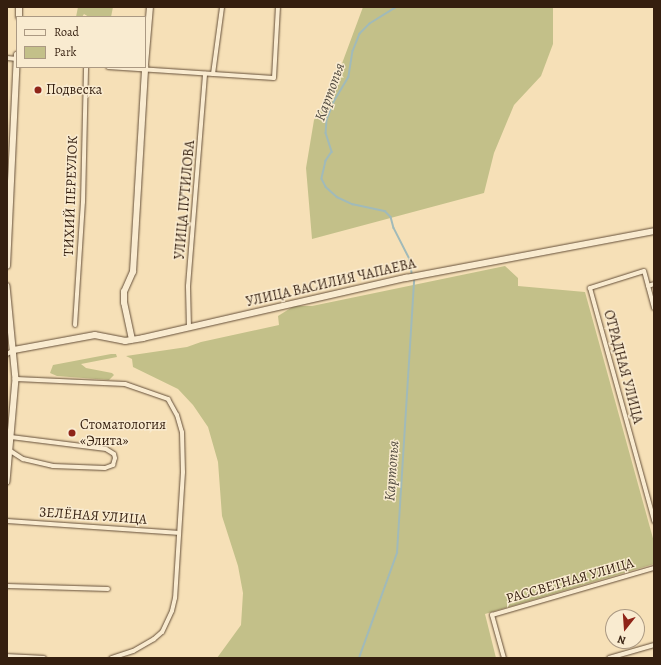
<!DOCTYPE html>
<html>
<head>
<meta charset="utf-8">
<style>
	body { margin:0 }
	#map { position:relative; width:661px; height:665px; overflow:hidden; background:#f6e0b7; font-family:Alegreya,serif }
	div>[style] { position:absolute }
	.green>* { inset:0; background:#c3c089 }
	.stream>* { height:1.5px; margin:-0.75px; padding:0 0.75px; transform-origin:0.75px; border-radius:0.75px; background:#a1bab9 }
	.roads { filter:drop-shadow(0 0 1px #654f39) drop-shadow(0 0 1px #654f39) }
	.street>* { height:4px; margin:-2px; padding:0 2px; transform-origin:2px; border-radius:2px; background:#f9ebd0 }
	.secondary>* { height:5.5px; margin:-2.75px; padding:0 2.75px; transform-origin:2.75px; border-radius:2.75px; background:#f9ebd0 }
	.dots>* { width:11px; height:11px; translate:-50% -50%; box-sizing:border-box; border:2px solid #f9ebd0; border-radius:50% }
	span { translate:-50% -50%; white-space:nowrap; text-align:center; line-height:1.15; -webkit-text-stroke:3px #f9ebd0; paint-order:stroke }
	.poi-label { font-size:14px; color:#351f0f }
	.left { translate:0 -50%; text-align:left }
	.street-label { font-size:14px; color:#351f0f }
	.water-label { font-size:15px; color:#554e42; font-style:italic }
	.frame { position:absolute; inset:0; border:8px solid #351f0f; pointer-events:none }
	.legend { position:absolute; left:16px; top:16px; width:130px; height:52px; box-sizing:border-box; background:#f9ebd0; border:1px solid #ab9983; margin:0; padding:5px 7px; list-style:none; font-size:12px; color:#351f0f }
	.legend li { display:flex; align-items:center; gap:8px; height:20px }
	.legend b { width:20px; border:1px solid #ab9983 }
	.north { position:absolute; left:605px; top:609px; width:40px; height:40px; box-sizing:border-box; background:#f9ebd0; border:1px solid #ab9983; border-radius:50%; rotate:197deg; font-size:11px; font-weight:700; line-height:16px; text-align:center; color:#351f0f }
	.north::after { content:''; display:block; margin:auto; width:14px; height:18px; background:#8f2418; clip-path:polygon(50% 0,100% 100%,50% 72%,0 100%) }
</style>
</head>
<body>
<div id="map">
	<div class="green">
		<i style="clip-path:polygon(78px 7px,113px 7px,111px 17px,89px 17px,84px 14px,82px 17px,76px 17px)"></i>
		<i style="clip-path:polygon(363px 7px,553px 7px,553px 44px,541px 76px,514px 105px,494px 153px,484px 193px,312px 239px,306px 168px,314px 120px,334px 85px)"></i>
		<i style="clip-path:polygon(505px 266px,518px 278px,518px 286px,585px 292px,654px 542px,654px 564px,485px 614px,496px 658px,217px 658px,241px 625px,243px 593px,238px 566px,222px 516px,218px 462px,208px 427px,193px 405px,178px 389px,133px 367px,132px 359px,126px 356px,187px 347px,201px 342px,279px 325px,278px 316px,294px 306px,312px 306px)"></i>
		<i style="clip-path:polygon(111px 354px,116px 354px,117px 357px,81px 364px,86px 368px,112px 373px,114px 375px,109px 380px,57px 376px,50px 373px,53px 365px)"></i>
	</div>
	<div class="stream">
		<i style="left:397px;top:7px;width:32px;rotate:148deg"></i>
		<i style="left:370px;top:24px;width:14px;rotate:135deg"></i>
		<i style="left:360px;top:34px;width:18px;rotate:112deg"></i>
		<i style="left:353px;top:51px;width:26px;rotate:99deg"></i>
		<i style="left:349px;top:77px;width:27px;rotate:121deg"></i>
		<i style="left:335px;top:100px;width:22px;rotate:112deg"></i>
		<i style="left:327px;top:120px;width:13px;rotate:94deg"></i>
		<i style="left:326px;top:133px;width:20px;rotate:72deg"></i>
		<i style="left:332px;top:152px;width:11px;rotate:124deg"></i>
		<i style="left:326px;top:161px;width:18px;rotate:103deg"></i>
		<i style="left:322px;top:179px;width:9px;rotate:63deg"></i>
		<i style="left:326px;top:187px;width:15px;rotate:42deg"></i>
		<i style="left:337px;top:197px;width:17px;rotate:25deg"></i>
		<i style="left:352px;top:204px;width:34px;rotate:12deg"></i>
		<i style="left:385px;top:211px;width:8px;rotate:45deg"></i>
		<i style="left:391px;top:217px;width:11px;rotate:75deg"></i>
		<i style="left:394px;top:228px;width:36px;rotate:63deg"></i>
		<i style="left:410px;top:260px;width:13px;rotate:81deg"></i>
		<i style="left:359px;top:658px;width:112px;rotate:-70.1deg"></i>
		<i style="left:397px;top:553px;width:274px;rotate:-86.4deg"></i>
	</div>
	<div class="roads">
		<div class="street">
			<i style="left:7px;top:58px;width:10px;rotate:6deg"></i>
			<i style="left:108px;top:67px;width:166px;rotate:3.8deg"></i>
			<i style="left:274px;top:78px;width:71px;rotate:-86.8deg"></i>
			<i style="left:213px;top:74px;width:68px;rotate:-82.3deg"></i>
			<i style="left:648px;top:286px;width:6px;rotate:-18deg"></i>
			<i style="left:654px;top:308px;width:38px;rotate:-105deg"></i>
			<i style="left:644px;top:271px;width:57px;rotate:162.5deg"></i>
			<i style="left:590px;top:288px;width:242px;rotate:74.6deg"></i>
			<i style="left:75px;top:325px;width:123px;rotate:-86.3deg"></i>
			<i style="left:83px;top:202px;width:135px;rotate:-88.7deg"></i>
			<i style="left:189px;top:328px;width:42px;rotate:-91.4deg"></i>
			<i style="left:188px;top:286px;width:213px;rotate:-85.4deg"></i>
			<i style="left:7px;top:354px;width:8px;rotate:-30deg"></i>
			<i style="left:16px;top:379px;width:109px;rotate:2.6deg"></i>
			<i style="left:125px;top:384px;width:46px;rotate:19.2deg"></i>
			<i style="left:168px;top:399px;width:18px;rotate:61deg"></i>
			<i style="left:177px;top:415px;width:18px;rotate:74deg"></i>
			<i style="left:182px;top:432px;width:40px;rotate:88.6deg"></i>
			<i style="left:183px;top:472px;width:126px;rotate:93.6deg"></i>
			<i style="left:175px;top:598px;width:13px;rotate:103deg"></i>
			<i style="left:172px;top:611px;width:23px;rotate:115deg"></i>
			<i style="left:162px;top:632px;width:11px;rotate:139deg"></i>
			<i style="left:154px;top:639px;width:24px;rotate:150deg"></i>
			<i style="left:133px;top:651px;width:23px;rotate:162deg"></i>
			<i style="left:9px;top:450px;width:17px;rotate:33deg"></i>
			<i style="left:23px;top:459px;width:31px;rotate:13deg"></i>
			<i style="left:53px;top:466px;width:52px;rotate:2.2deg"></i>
			<i style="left:105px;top:468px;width:9px;rotate:-21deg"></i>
			<i style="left:113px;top:465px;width:7px;rotate:-74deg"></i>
			<i style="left:115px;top:458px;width:4px;rotate:-104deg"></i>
			<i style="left:114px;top:454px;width:9px;rotate:-148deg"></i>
			<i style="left:106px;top:449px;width:96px;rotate:-172.8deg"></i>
			<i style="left:7px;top:521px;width:170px;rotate:4deg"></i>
			<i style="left:7px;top:586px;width:101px;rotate:1.7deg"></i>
			<i style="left:7px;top:656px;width:37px;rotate:3deg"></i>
			<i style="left:504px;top:658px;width:45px;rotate:-105.6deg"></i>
			<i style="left:492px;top:615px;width:169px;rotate:-16.2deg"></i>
			<i style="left:609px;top:658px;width:47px;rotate:-16.1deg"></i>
		</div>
		<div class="secondary">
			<i style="left:19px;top:17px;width:10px;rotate:-90deg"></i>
			<i style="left:145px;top:65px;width:58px;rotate:-85.1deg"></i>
			<i style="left:7px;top:266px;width:211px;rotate:-87.3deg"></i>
			<i style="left:7px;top:286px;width:93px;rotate:84.5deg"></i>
			<i style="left:16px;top:379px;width:103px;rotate:95deg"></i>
			<i style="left:132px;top:340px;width:38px;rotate:-102deg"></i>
			<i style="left:124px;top:303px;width:11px;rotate:-90deg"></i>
			<i style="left:124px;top:292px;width:22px;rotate:-66deg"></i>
			<i style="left:133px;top:272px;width:205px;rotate:-86.6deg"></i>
			<i style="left:14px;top:350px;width:82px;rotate:-10.5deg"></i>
			<i style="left:95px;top:335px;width:31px;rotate:11deg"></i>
			<i style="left:125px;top:341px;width:18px;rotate:-9deg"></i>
			<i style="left:143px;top:338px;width:270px;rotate:-12.9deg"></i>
			<i style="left:406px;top:278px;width:252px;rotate:-10.7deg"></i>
		</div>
	</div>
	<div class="dots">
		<i style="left:38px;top:90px;background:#8f2418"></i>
		<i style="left:72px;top:433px;background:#8f2418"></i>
	</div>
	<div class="poi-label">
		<span class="left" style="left:46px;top:90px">Подвеска</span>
		<span class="left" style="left:80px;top:433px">Стоматология<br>«Элита»</span>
	</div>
	<div class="street-label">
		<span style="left:71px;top:196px;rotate:-88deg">ТИХИЙ ПЕРЕУЛОК</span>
		<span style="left:185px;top:200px;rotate:-85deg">УЛИЦА ПУТИЛОВА</span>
		<span style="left:331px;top:283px;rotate:-13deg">УЛИЦА ВАСИЛИЯ ЧАПАЕВА</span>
		<span style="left:623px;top:367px;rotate:75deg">ОТРАДНАЯ УЛИЦА</span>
		<span style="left:93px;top:516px;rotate:4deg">ЗЕЛЁНАЯ УЛИЦА</span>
		<span style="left:570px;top:581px;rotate:-16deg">РАССВЕТНАЯ УЛИЦА</span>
	</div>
	<div class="water-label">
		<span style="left:330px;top:92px;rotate:-70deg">Картопья</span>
		<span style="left:392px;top:471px;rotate:-86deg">Картопья</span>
	</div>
	<div class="frame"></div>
	<ul class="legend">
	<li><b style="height:5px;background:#f9ebd0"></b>Road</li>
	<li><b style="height:11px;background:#c3c089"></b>Park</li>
	</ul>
	<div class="north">N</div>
</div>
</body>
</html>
